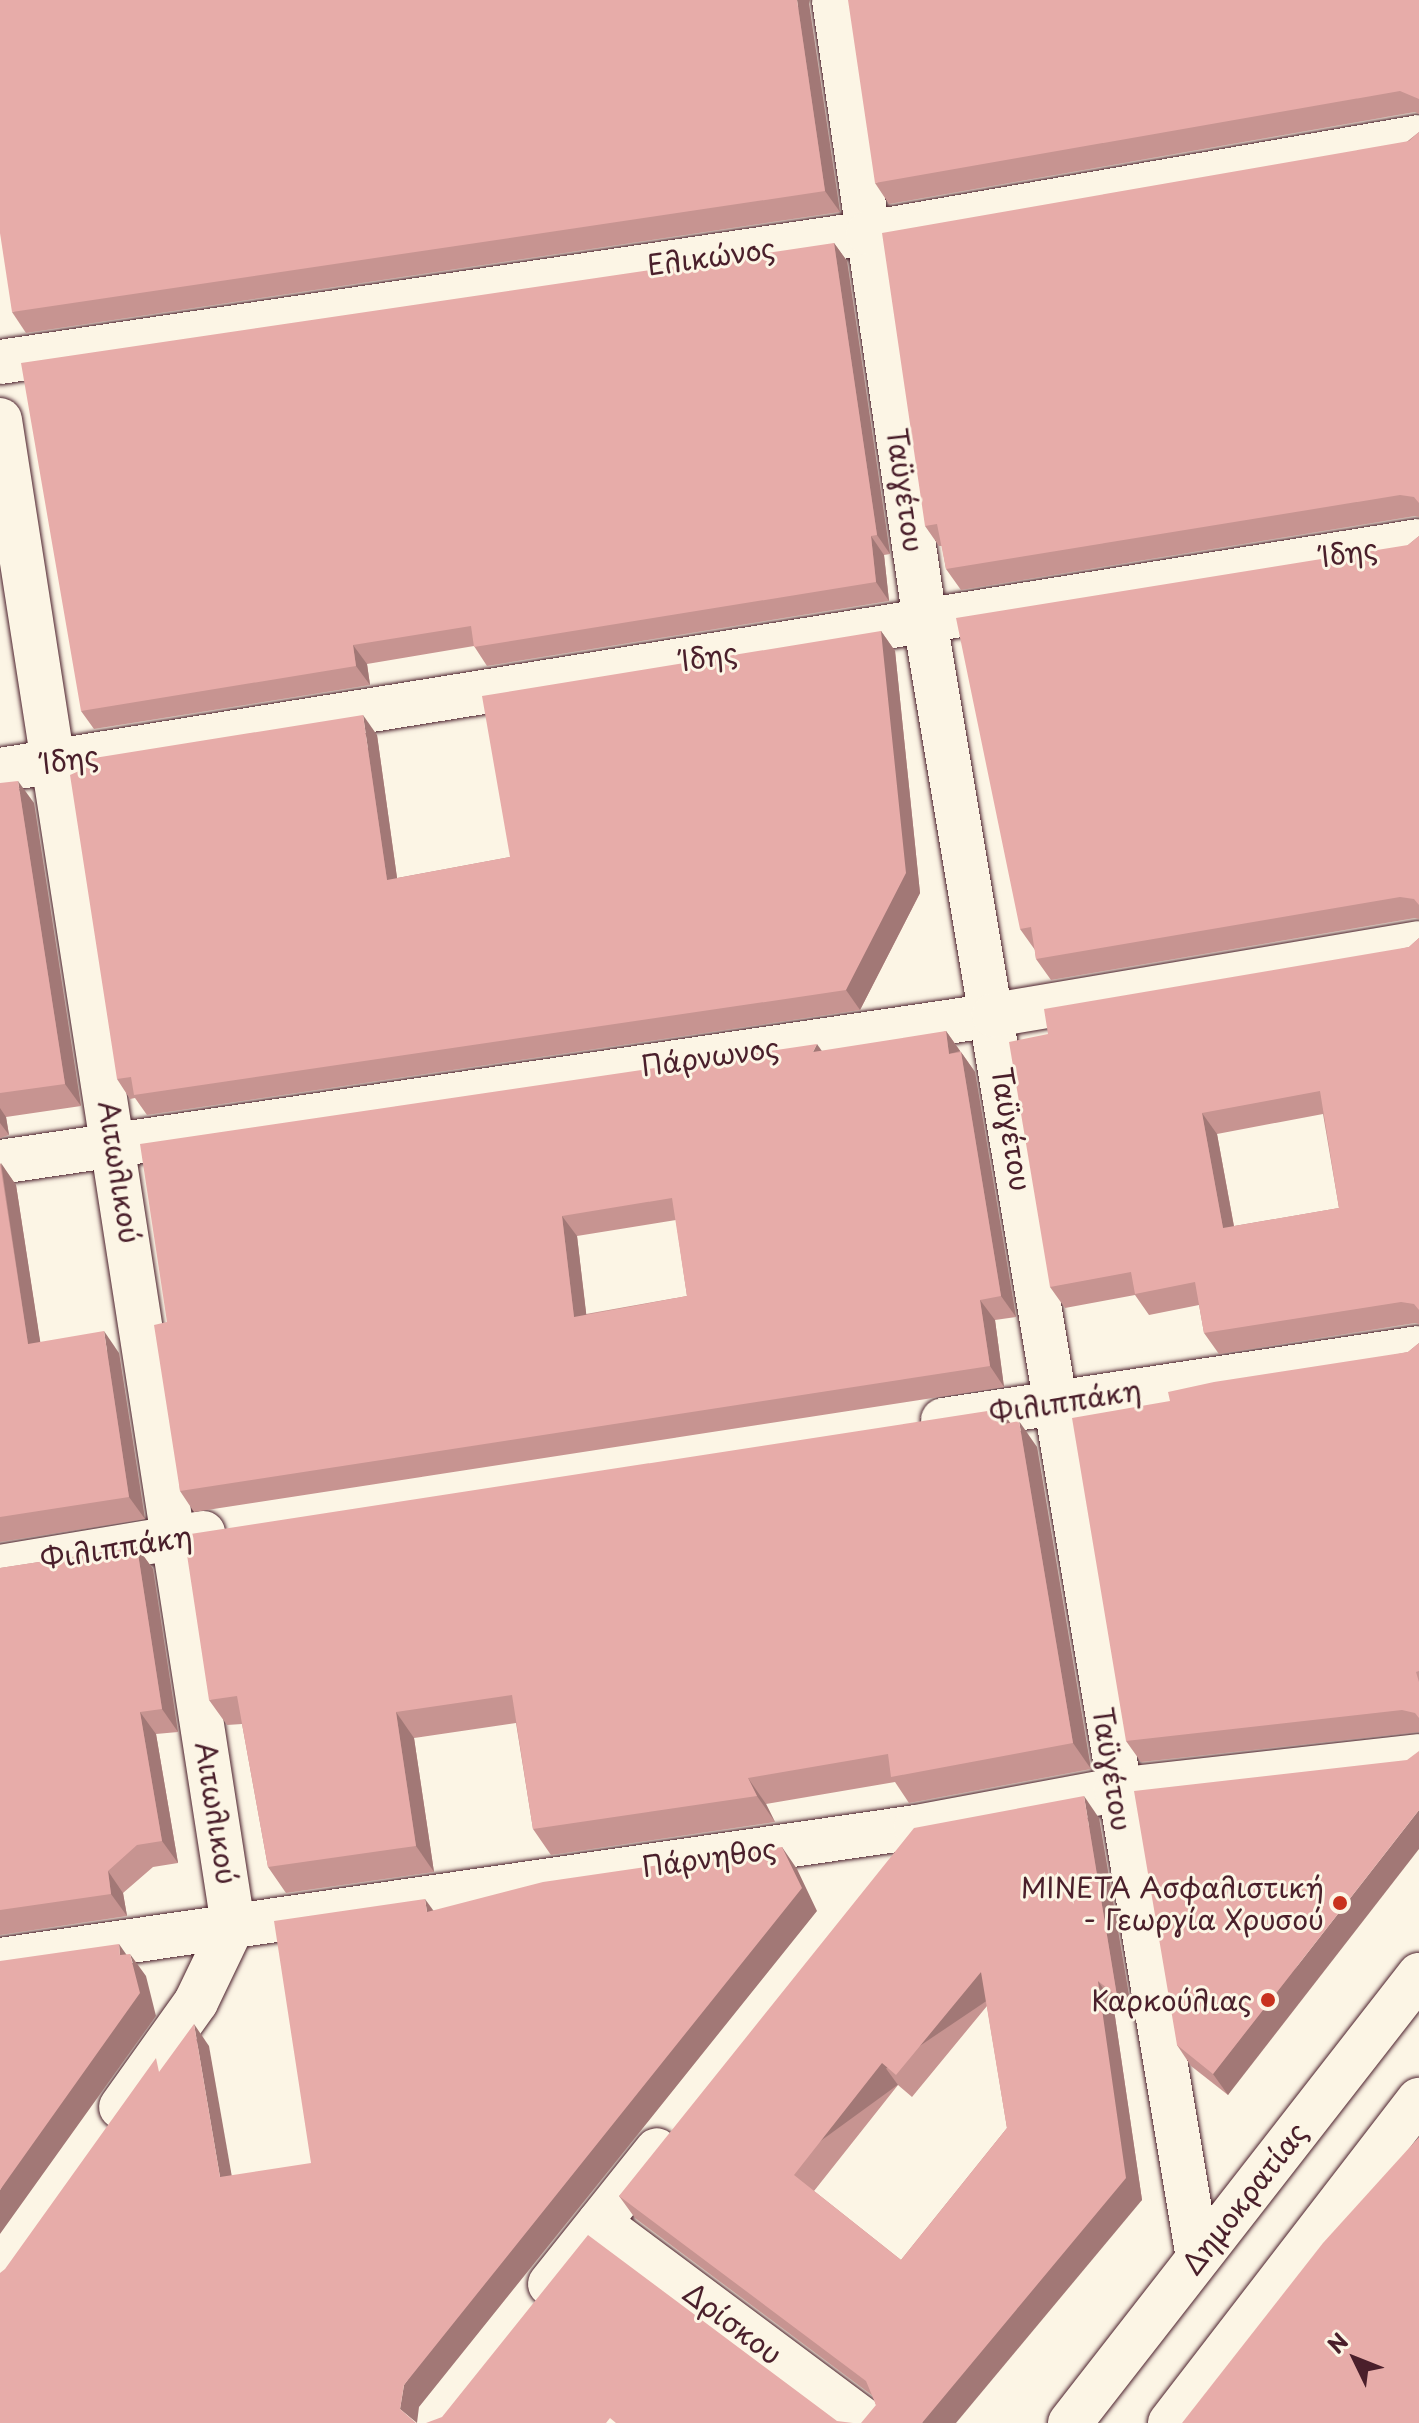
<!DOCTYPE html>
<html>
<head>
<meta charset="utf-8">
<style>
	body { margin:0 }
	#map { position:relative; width:1419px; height:2423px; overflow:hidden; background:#fcf5e5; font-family:"Playpen Sans",sans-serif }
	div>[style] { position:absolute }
	.roads { filter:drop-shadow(0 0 2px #4a1f2b) drop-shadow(0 0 2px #4a1f2b) }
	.minor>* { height:44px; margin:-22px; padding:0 22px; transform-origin:22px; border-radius:22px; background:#fcf5e5 }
	.wall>* { inset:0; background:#c79491 }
	.shaded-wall>* { inset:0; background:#a27876; transform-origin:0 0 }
	.building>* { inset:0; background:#e7aca9 }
	.dots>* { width:22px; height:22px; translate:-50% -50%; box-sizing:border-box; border:4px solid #fcf5e5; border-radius:50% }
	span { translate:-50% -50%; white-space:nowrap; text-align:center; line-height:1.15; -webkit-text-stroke:6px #fcf5e5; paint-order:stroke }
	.street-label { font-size:28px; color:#4a1f2b }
	.poi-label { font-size:28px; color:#4a1f2b }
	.right { translate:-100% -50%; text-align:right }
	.north { position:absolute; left:1315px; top:2319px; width:80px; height:80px; -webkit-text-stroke:6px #fcf5e5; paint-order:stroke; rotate:313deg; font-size:22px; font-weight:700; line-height:32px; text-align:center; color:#4a1f2b }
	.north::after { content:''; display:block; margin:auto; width:28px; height:36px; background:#4a1f2b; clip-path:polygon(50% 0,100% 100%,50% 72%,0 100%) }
</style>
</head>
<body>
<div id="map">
	<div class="roads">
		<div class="minor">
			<i style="left:834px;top:0;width:628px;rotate:81.66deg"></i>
			<i style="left:925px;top:621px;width:1659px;rotate:80.53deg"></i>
			<i style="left:0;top:362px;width:878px;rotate:-8.45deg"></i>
			<i style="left:868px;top:233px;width:559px;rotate:-9.88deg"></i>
			<i style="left:0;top:420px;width:1523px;rotate:81.2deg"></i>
			<i style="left:233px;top:1925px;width:85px;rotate:115.7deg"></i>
			<i style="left:196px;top:2002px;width:129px;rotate:125.5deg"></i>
			<i style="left:0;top:770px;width:1437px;rotate:-9.17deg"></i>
			<i style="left:0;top:1162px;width:1005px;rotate:-8.41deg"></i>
			<i style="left:994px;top:1015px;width:431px;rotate:-9.6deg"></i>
			<i style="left:943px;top:1420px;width:481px;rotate:-8.6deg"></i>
			<i style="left:0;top:1567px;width:206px;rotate:-9.5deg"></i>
			<i style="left:0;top:1960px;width:926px;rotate:-8.26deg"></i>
			<i style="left:916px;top:1827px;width:203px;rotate:-10.5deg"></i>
			<i style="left:1116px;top:1790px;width:305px;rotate:-6.4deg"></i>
			<i style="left:599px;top:2223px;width:334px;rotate:36.7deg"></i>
			<i style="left:550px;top:2284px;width:171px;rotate:-51.4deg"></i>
			<i style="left:1070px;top:2423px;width:568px;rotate:-52.08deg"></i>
			<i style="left:1170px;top:2423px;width:408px;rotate:-52.4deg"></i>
		</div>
	</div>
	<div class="wall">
		<i style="clip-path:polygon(1419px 0,1419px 114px,1415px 112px,889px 204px,875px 183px)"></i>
		<i style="clip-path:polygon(809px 4px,840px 212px,26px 333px,12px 312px)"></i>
		<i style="clip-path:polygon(1419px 132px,1419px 517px,1415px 516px,961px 590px,946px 569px,942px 546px,939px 546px,925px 526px)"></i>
		<i style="clip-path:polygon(834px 243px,847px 261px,890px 554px,884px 555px,889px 601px,487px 666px,474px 646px,367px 664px,370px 685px,94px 729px,81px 711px)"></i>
		<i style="clip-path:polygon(1419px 536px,1419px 919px,1415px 918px,1051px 980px,1036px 959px,1035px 950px,1020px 929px,1408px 545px)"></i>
		<i style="clip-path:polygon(881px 631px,895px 651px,920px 893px,860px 1010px,147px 1115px,135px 1098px,130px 1099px,117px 1079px,377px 735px,397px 878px,510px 857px)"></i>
		<i style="clip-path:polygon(0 783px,34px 803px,81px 1106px,6px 1117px,9px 1135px,0 1138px)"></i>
		<i style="clip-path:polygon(evenodd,1419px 938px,1419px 1324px,1415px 1323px,1219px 1354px,1204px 1333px,1199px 1305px,1149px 1315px,1135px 1295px,1065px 1308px,1050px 1287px,1048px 1034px,1409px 947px,1419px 938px,1323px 1114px,1339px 1208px,1234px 1226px,1217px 1134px,1323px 1114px)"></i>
		<i style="clip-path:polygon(evenodd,946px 1031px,975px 1072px,1016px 1317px,995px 1320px,1004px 1387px,194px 1512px,180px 1491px,167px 1322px,946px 1031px,676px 1220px,687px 1296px,586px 1314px,577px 1236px,676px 1220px)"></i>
		<i style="clip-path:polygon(0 1163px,16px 1185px,40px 1342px,119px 1353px,145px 1519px,0 1542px)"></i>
		<i style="clip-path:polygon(1419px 1343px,1419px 1732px,1141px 1762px,1126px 1741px,1170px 1401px,1408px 1352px)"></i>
		<i style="clip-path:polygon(1002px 1411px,1010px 1423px,1037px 1447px,1091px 1769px,909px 1803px,895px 1782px,766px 1804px,775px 1822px,551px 1855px,533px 1829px,516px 1723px,414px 1738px,434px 1872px,286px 1893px,268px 1867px,242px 1724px,227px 1725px,209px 1700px)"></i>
		<i style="clip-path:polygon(137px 1547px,153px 1569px,178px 1732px,156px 1734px,178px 1863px,153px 1867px,123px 1893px,127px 1916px,0 1935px,0 1568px)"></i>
		<i style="clip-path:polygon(1407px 1760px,1228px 2095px,1191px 2066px,1177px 2045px)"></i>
		<i style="clip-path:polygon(evenodd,1099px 1818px,1133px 2019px,1113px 2003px,1142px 2200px,876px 2405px,873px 2396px,635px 2218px,619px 2196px,1099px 1818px,987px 2006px,1007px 2128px,901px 2260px,814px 2191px,898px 2085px,912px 2097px,987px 2006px)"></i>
	</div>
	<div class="shaded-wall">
		<i style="clip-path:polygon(797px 0,810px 0,809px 4px,840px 212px,825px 191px)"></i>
		<i style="clip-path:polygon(834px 243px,847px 261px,890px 554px,877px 535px)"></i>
		<i style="clip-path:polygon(871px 536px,884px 555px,889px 601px,876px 582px)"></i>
		<i style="clip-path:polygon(881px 631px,895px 651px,920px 893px,860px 1010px,846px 990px)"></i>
		<i style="clip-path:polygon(353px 645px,367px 664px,370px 685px,356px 666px)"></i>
		<i style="clip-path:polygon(363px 715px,377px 735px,400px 899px,387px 880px)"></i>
		<i style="clip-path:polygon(18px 781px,34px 803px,81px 1106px,65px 1084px)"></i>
		<i style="clip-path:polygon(946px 1031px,960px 1051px,949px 1054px)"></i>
		<i style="clip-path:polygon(817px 1044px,831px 1064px,813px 1052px)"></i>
		<i style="clip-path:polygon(961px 1052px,975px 1072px,1016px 1317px,1001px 1296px)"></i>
		<i style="clip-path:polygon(0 1108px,6px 1117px,9px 1135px,0 1123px)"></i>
		<i style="clip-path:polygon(1202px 1113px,1217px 1134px,1238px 1249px,1223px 1228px)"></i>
		<i style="clip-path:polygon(1px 1163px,16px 1185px,44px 1366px,28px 1344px)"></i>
		<i style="clip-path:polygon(562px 1216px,577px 1236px,589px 1337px,574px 1317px)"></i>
		<i style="clip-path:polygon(980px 1300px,995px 1320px,1004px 1387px,990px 1366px)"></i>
		<i style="clip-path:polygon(104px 1331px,119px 1353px,145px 1519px,129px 1497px)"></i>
		<i style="clip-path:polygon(1002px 1411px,1020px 1437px,1004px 1424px)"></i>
		<i style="clip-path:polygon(1019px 1421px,1037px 1447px,1091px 1769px,1073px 1743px)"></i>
		<i style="clip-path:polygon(137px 1547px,153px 1569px,178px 1732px,162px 1709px)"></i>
		<i style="clip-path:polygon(140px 1712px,156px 1734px,178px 1863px,162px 1841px)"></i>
		<i style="clip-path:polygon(396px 1712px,414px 1738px,434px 1872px,416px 1846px)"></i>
		<i style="clip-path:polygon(748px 1778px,766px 1804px,775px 1822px,757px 1796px)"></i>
		<i style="clip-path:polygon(1084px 1796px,1099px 1818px,1133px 2019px,1117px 1996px)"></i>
		<i style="clip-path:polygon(1419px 1810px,1419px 1849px,1228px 2095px,1213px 2074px)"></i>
		<i style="clip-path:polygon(782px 1847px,797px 1869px,817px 1911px,419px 2407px,417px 2423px,400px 2409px,404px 2385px)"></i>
		<i style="clip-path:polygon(108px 1871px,123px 1893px,127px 1916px,111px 1894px)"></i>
		<i style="clip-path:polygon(425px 1899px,441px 1921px,427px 1912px)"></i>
		<i style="clip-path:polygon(119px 1944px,133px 1964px,130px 1954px,146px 1976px,156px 2016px,0 2234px,0 2190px,120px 1955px)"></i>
		<i style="left:981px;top:1972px;width:27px;height:134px;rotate:56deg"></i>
		<i style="clip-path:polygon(1098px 1981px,1113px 2003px,1142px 2200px,956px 2423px,922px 2423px)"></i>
		<i style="clip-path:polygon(194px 2024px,209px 2046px,236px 2200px,220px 2177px)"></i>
		<i style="left:882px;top:2063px;width:27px;height:142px;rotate:54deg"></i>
	</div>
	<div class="building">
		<i style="clip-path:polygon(0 0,797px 0,825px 191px,12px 312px,0 233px)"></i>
		<i style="clip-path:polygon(848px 0,1419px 0,1419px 99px,1400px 91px,875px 183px)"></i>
		<i style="clip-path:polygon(1419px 132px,1419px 503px,1414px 497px,1400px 495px,946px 569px,937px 524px,925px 526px,882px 233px,1409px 141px)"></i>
		<i style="clip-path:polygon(834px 243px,877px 535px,871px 536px,876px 582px,474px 647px,471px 626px,353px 645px,356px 666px,81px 711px,21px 363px)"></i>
		<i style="clip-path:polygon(1419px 536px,1419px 905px,1414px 899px,1400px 897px,1036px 959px,1031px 927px,1020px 929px,956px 618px,1408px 545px)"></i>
		<i style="clip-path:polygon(881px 631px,906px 873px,846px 990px,134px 1095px,131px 1077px,117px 1079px,70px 775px,90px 766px,88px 759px,363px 715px,387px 880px,510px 857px,482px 696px)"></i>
		<i style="clip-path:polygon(18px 781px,65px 1084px,0 1093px,0 783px)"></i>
		<i style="clip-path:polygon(evenodd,1419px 938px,1419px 1310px,1414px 1304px,1401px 1302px,1204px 1333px,1195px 1282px,1135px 1294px,1131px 1272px,1050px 1287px,1009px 1042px,1048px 1034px,1044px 1009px,1409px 947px,1419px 938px,1320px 1091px,1339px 1208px,1223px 1228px,1202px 1113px,1320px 1091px)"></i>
		<i style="clip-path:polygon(evenodd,946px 1031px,949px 1054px,961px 1052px,1001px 1296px,980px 1300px,990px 1366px,180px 1491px,154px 1325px,167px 1322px,140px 1144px,817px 1044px,813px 1052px,946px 1031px,672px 1198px,687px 1296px,574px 1317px,562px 1216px,672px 1198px)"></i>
		<i style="clip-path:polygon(0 1163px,28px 1344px,104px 1331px,129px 1497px,0 1517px)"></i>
		<i style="clip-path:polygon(1419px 1343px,1419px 1671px,1416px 1672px,1419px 1682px,1419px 1718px,1415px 1713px,1402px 1710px,1126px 1741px,1072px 1418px,1170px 1401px,1168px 1392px,1214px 1382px,1408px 1352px)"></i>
		<i style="clip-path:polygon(994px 1410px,1002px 1411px,1004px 1424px,1019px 1421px,1073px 1743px,891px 1777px,888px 1754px,748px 1778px,757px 1796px,533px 1829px,512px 1695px,396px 1712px,416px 1846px,268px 1867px,237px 1696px,209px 1700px,184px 1535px)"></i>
		<i style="clip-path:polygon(137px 1547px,162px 1709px,140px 1712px,162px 1841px,137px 1845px,108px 1871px,111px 1894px,0 1910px,0 1568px)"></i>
		<i style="clip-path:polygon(1419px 1751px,1419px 1810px,1213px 2074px,1177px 2045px,1134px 1791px,1407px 1760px)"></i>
		<i style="clip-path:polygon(evenodd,1084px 1796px,1117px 1996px,1098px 1981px,1126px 2178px,922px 2423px,861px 2423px,876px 2405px,866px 2381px,619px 2196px,914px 1828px,1084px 1796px,981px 1972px,1007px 2128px,901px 2260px,794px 2175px,882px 2063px,896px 2075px,981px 1972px)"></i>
		<i style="clip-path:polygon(782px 1847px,802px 1888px,404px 2385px,400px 2409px,416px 2423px,0 2423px,0 2273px,5px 2269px,156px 2058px,159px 2072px,194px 2024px,220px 2177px,311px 2163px,274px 1921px,425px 1899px,427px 1912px,543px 1882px)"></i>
		<i style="clip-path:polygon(119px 1944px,120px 1955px,130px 1954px,140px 1993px,0 2190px,0 1961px)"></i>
		<i style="clip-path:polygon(1419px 2137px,1419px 2423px,1182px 2423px,1323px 2243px)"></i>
		<i style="clip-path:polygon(588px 2235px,837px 2421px,853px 2423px,616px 2423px,610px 2418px,606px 2423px,426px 2423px,442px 2417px)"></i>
	</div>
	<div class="dots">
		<i style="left:1340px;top:1903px;background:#c8321e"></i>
		<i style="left:1268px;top:2000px;background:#c8321e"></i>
	</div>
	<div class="street-label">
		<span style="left:711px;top:256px;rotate:-8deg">Ελικώνος</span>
		<span style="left:906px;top:490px;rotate:82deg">Ταϋγέτου</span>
		<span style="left:1349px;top:552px;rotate:-9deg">Ίδης</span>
		<span style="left:709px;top:656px;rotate:-9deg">Ίδης</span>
		<span style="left:70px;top:759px;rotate:-9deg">Ίδης</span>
		<span style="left:710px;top:1056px;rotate:-8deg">Πάρνωνος</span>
		<span style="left:1012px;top:1129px;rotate:81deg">Ταϋγέτου</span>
		<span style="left:120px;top:1172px;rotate:81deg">Αιτωλικού</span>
		<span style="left:1065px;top:1401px;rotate:-9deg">Φιλιππάκη</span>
		<span style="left:116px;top:1547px;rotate:-9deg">Φιλιππάκη</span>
		<span style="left:1113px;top:1769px;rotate:81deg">Ταϋγέτου</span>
		<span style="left:217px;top:1813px;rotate:81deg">Αιτωλικού</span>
		<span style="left:709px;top:1857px;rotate:-8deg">Πάρνηθος</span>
		<span style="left:1244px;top:2198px;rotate:-52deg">Δημοκρατίας</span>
		<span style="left:733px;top:2323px;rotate:37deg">Δρίσκου</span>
	</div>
	<div class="poi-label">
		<span class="right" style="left:1324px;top:1903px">ΜΙΝΕΤΑ Ασφαλιστική<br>- Γεωργία Χρυσού</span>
		<span class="right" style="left:1252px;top:2000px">Καρκούλιας</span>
	</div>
	<div class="north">N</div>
</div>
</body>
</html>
